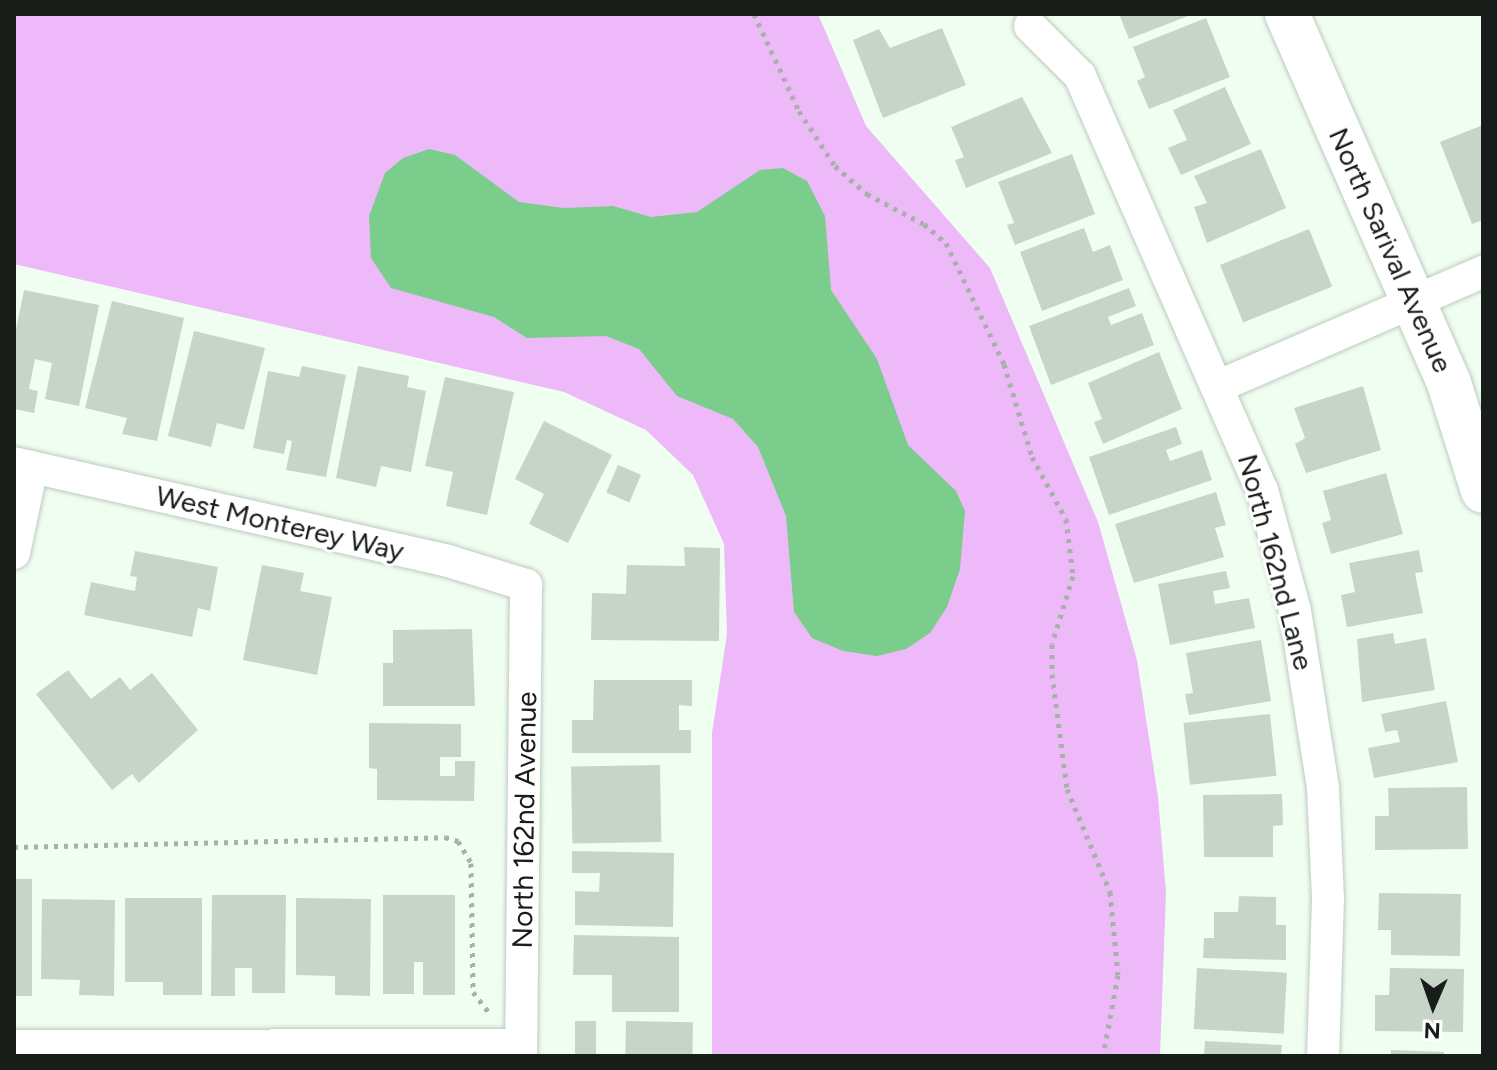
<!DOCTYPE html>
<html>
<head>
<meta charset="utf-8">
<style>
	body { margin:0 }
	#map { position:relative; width:1497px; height:1070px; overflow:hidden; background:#effef1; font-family:Figtree,sans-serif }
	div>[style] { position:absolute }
	.green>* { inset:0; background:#eeb9f8 }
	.water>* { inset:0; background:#7acd8b }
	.building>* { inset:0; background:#c7d5c9; transform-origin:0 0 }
	.path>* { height:5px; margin-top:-2.5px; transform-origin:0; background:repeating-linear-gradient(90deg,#a6b2a8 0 4px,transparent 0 10px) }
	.roads { filter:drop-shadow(0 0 2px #bdcbbf) drop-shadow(0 0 2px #bdcbbf) }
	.street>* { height:32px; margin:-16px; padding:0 16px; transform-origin:16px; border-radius:16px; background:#fff }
	.secondary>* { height:44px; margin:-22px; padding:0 22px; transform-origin:22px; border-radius:22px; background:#fff }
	span { translate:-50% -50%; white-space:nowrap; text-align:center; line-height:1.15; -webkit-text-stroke:6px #fff; paint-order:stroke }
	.street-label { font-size:28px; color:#181d19 }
	.frame { position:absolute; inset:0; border:16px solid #181d19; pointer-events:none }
	.north { position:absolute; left:1393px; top:966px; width:80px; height:80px; -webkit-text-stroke:6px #fff; paint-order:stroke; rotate:182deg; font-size:22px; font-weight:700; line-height:32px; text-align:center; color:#181d19 }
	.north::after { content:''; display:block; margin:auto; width:28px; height:36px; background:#181d19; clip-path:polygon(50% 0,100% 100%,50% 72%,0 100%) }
</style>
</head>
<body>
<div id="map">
	<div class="green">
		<i style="clip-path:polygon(14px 14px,818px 14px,866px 126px,990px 268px,1098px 522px,1137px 660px,1158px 797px,1166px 893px,1160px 1056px,712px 1056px,712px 733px,727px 634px,724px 544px,693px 475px,646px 430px,564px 392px,14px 264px)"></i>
	</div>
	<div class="water">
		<i style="clip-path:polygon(429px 149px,455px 155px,519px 202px,564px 208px,613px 206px,651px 217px,697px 212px,760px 170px,783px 168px,807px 181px,825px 216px,831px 290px,877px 359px,908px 445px,956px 491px,965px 511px,960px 569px,947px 607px,930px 633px,906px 649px,877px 656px,843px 651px,812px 638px,794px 612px,786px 516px,758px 447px,733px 419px,677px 396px,639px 349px,606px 336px,527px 338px,494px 317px,391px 288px,371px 258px,369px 216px,385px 173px,403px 158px)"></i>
	</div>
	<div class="building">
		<i style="clip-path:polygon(1119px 14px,1193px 14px,1129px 39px)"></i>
		<i style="clip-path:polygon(1206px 18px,1230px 77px,1149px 109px,1137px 81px,1145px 77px,1133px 47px)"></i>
		<i style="clip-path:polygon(942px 28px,966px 85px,883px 118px,853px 40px,879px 29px,890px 48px)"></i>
		<i style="clip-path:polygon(1225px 87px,1251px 144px,1181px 175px,1168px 148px,1187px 140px,1173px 110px)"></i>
		<i style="clip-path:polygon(1022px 97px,1052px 153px,966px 188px,955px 160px,964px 157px,951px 127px)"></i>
		<i style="clip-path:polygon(1483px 125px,1483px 220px,1472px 224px,1440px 142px)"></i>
		<i style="clip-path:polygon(1261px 149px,1286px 208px,1207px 243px,1194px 207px,1207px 203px,1194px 176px)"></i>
		<i style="clip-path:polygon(1072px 154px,1095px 214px,1015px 245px,1007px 225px,1014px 223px,998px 182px)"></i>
		<i style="clip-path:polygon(1084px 228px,1093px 252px,1110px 245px,1123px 280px,1042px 311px,1020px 252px)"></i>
		<i style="left:1309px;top:229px;width:62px;height:96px;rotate:68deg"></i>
		<i style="clip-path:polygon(1129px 288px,1136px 306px,1108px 317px,1111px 325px,1142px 313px,1154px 345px,1051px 385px,1029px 326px)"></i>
		<i style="clip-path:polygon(24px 290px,99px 305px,79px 406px,45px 399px,52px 363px,35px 359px,29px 389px,38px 391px,34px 413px,14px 409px,14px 339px)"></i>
		<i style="clip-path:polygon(112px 301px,184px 318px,157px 441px,122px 434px,127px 418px,85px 408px)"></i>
		<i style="clip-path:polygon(194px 331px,265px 348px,244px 430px,217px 423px,211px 447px,168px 436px)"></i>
		<i style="clip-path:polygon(1159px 352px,1182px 409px,1103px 444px,1094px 422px,1102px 419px,1088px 383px)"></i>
		<i style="clip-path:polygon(302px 366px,346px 375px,326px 477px,286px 470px,292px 441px,287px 440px,284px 454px,253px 448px,268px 371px,299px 377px)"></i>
		<i style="clip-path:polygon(358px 366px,409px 376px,407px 387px,426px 391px,411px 472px,381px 466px,376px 487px,336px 478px)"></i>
		<i style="clip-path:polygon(445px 377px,514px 392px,487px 515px,446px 506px,453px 472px,425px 466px)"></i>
		<i style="clip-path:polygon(1363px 386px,1381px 450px,1306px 473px,1295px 444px,1305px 438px,1294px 408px)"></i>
		<i style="clip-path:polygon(544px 421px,612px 455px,568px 543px,529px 524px,544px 494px,515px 479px)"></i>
		<i style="clip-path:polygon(1176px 427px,1182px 444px,1166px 450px,1170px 461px,1202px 450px,1212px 480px,1109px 515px,1089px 457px)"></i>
		<i style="left:618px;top:465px;width:25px;height:30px;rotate:23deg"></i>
		<i style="clip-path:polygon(1386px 473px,1403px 534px,1331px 554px,1322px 523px,1331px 520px,1323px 491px)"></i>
		<i style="clip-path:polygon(1216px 492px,1226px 525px,1215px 528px,1224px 557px,1134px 583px,1115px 524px)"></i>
		<i style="clip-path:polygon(684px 547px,720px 548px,719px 641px,591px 640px,592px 593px,626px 594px,627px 565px,685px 566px)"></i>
		<i style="clip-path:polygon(1419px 550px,1423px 572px,1415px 573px,1423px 613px,1347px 627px,1341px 595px,1355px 592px,1349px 563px)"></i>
		<i style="clip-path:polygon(135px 551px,218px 567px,210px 611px,198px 608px,192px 637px,84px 615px,91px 582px,135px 591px,137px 577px,130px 576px)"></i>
		<i style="clip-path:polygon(262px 565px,304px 573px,300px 591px,332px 597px,317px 675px,243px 660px)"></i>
		<i style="clip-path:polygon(1226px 571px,1230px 588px,1213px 591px,1215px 604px,1249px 598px,1255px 628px,1170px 645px,1158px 584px)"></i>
		<i style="clip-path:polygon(472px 629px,475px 706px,383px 706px,383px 663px,393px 663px,393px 630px)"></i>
		<i style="clip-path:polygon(1393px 633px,1395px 644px,1426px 638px,1435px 690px,1362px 702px,1357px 639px)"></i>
		<i style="clip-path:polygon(1261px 640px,1271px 701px,1189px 715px,1185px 694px,1193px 693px,1186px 653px)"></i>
		<i style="clip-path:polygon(68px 670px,91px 699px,120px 677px,130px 690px,152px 673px,198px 730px,139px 783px,132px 774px,112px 790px,36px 694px)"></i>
		<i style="clip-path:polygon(594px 680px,692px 680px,692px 706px,679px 705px,679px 730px,691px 730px,691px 753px,572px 753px,572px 720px,593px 720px)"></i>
		<i style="clip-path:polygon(1446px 701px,1458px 762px,1374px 778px,1368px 748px,1400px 742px,1397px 730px,1385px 732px,1381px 714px)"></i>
		<i style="left:1270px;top:714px;width:62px;height:87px;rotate:84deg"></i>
		<i style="clip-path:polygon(369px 723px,461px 724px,461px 757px,440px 757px,440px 776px,455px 776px,455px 761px,475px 761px,474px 801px,377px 800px,377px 769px,369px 768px)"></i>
		<i style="left:660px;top:765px;width:77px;height:89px;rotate:89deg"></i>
		<i style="clip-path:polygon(1467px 787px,1468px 849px,1375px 850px,1375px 816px,1389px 816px,1388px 788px)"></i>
		<i style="clip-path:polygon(1282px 794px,1283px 825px,1273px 826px,1273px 857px,1204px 857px,1203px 795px)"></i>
		<i style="clip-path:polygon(572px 851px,674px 853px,673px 927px,575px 925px,575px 891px,599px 892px,600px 873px,572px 873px)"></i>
		<i style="left:14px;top:879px;width:18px;height:117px"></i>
		<i style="clip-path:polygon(1379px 893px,1461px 894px,1460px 956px,1391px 955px,1391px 930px,1378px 930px)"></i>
		<i style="clip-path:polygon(212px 895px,286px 895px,285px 993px,252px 993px,252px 968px,235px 968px,235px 996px,211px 996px)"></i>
		<i style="clip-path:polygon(383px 895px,455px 895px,455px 995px,423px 995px,423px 962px,414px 962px,414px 994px,383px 994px)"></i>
		<i style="clip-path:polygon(1239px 896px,1276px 897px,1276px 925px,1286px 925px,1286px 960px,1203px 958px,1204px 938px,1214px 938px,1214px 912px,1238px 912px)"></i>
		<i style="clip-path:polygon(125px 898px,202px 898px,202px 995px,163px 995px,163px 982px,125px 982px)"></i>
		<i style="clip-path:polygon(296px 898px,371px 899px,370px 996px,335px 995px,335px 976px,296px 975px)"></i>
		<i style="clip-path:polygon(42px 899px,115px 900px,114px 996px,79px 995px,80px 980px,41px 979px)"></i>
		<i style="clip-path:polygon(574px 935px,679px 937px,679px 1012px,612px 1012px,612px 975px,573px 975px)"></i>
		<i style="left:1197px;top:968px;width:90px;height:61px;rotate:3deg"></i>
		<i style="clip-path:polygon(1390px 968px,1464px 969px,1463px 1032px,1375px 1031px,1375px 995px,1389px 995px)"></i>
		<i style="left:596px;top:1021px;width:35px;height:21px;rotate:90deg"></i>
		<i style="left:626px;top:1021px;width:67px;height:35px;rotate:1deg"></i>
		<i style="clip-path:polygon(1205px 1041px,1282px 1045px,1281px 1056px,1204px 1056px)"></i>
		<i style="clip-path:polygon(1391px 1050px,1444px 1052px,1444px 1056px,1391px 1056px)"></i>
	</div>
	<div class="path">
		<i style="left:754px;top:14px;width:107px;rotate:65.1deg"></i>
		<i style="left:799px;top:111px;width:66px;rotate:56.8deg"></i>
		<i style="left:835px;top:166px;width:43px;rotate:41.2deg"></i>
		<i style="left:867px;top:194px;width:64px;rotate:27.8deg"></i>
		<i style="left:924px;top:224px;width:29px;rotate:41deg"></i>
		<i style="left:946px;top:243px;width:134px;rotate:64.4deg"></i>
		<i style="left:1004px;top:364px;width:97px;rotate:73.2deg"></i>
		<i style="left:1032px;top:457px;width:71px;rotate:61.3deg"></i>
		<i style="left:1066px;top:519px;width:57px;rotate:83deg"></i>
		<i style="left:1073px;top:576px;width:71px;rotate:107.2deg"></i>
		<i style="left:1052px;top:644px;width:30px;rotate:90deg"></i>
		<i style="left:1052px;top:674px;width:116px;rotate:82.6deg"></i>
		<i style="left:1067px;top:789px;width:112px;rotate:67.3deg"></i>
		<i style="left:1110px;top:892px;width:83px;rotate:84.5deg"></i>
		<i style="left:1118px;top:975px;width:82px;rotate:100.5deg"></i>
		<i style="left:14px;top:847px;width:431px;rotate:-1.3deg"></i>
		<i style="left:445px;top:837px;width:14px;rotate:17deg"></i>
		<i style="left:458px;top:841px;width:26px;rotate:59deg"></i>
		<i style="left:471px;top:863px;width:129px;rotate:89.1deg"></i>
		<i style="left:473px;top:992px;width:29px;rotate:52deg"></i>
	</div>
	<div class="roads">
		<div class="street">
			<i style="left:1030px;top:26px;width:71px;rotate:45deg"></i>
			<i style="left:1080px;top:76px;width:452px;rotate:66.3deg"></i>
			<i style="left:1262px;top:490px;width:125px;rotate:74.7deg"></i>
			<i style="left:1295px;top:611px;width:179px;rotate:81deg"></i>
			<i style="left:1323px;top:788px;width:111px;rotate:87.4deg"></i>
			<i style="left:1328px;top:899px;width:157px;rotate:91.8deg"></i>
			<i style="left:1219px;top:386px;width:288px;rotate:-23.4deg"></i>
			<i style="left:14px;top:463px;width:445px;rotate:12.7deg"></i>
			<i style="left:448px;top:561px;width:82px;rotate:17.1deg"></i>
			<i style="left:526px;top:585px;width:471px;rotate:90.6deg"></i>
			<i style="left:14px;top:553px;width:88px;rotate:-78.2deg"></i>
			<i style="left:14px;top:1046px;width:507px;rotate:-0.11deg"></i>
		</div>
		<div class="secondary">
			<i style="left:1287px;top:14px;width:403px;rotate:66.3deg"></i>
			<i style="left:1449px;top:383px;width:113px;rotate:72.5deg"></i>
		</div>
	</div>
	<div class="street-label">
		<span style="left:1391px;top:250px;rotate:66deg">North Sarival Avenue</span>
		<span style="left:280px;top:523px;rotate:13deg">West Monterey Way</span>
		<span style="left:1276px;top:562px;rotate:75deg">North 162nd Lane</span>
		<span style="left:524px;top:820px;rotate:-89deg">North 162nd Avenue</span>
	</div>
	<div class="frame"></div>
	<div class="north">N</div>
</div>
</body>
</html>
